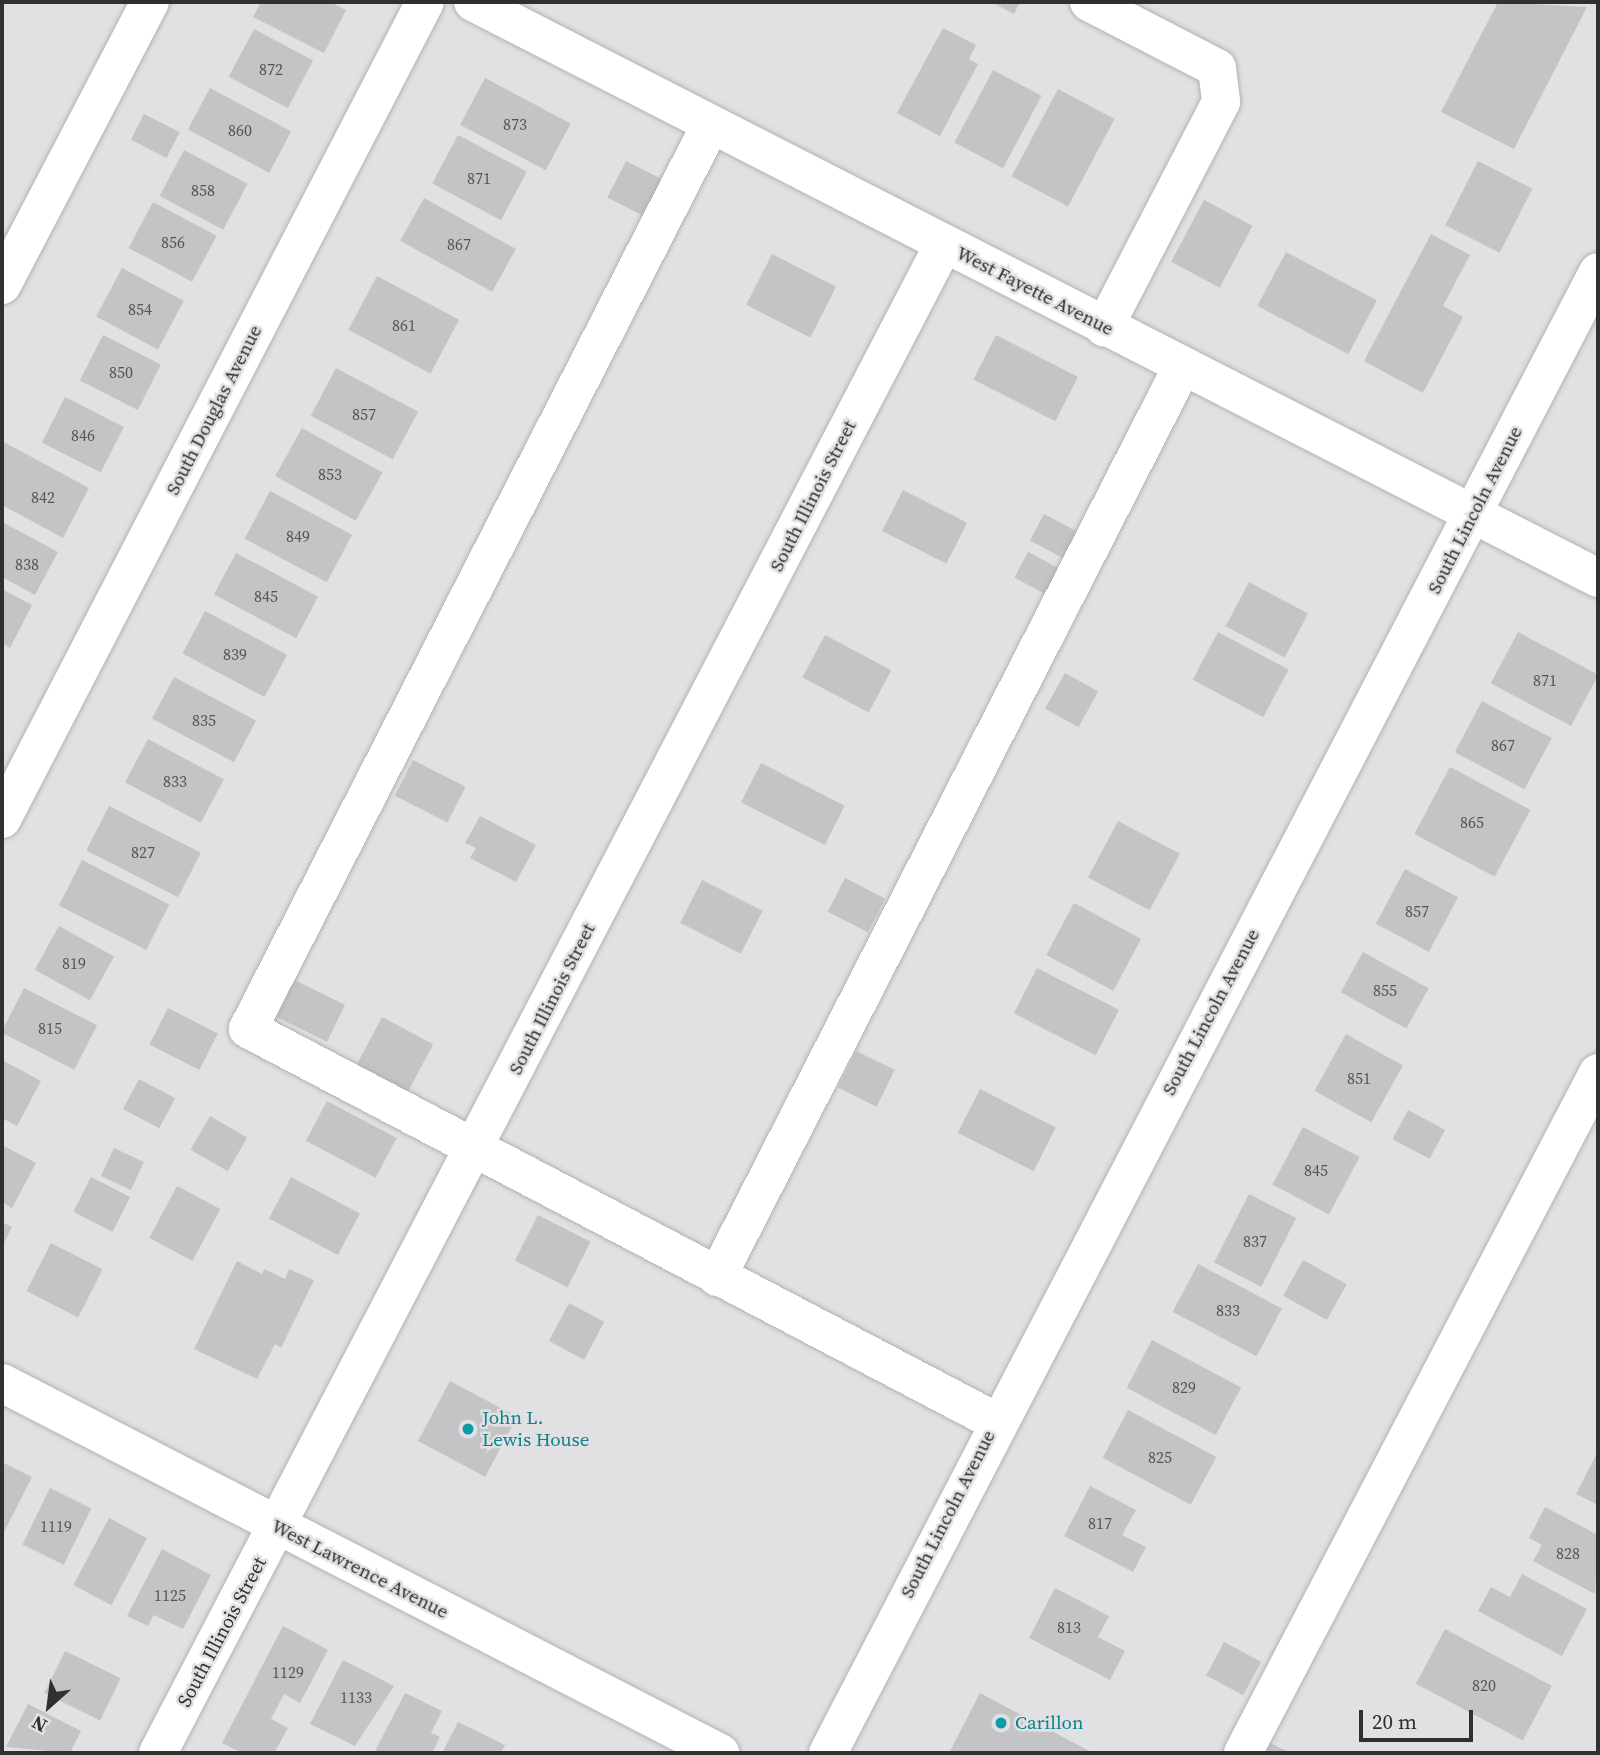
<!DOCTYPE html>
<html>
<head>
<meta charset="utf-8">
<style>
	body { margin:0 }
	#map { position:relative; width:1600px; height:1755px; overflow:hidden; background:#e1e1e4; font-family:"Source Serif 4",serif }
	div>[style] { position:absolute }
	.building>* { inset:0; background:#c4c3c6; transform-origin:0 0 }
	.roads { filter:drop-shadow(0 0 2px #b2b1b4) drop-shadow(0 0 2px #b2b1b4) }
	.minor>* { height:38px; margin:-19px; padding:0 19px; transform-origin:19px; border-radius:19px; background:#fff }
	.dots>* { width:19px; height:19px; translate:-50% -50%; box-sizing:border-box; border:4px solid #e1e1e4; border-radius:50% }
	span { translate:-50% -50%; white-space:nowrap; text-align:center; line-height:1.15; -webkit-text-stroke:5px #e1e1e4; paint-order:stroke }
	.number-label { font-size:16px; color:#555556 }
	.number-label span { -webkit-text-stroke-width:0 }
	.street-label { font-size:19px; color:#303031 }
	.culture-label { font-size:19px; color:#0d838f }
	.left { translate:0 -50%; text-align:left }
	.frame { position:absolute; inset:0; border:4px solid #303031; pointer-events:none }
	.north { position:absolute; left:14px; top:1671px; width:70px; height:70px; -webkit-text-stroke:5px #e1e1e4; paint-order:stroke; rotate:208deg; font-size:19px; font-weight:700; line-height:28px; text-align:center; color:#303031 }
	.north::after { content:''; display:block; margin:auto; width:24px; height:32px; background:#303031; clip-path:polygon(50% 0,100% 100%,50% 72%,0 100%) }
	.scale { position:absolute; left:1359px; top:1710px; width:114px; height:32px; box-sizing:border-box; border:4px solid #303031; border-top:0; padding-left:9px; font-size:21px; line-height:24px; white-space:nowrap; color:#303031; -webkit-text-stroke:5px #e1e1e4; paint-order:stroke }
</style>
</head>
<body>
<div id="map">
	<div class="building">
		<i style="clip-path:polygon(261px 2px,330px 2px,346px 10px,324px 53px,253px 17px)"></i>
		<i style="clip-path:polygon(991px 2px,1020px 2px,1014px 14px)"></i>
		<i style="clip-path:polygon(1498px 2px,1587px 7px,1514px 149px,1441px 112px)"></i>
		<i style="clip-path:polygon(943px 28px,976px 45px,969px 59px,978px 64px,940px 136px,897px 113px)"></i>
		<i style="left:254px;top:29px;width:67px;height:54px;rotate:28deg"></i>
		<i style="left:993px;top:70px;width:55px;height:82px;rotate:28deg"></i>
		<i style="left:485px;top:78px;width:97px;height:53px;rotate:28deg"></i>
		<i style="left:210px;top:88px;width:92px;height:47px;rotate:28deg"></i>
		<i style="left:1058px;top:89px;width:64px;height:99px;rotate:28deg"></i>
		<i style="left:144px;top:114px;width:40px;height:29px;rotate:27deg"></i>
		<i style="left:458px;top:135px;width:78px;height:55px;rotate:28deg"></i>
		<i style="left:184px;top:150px;width:72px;height:52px;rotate:28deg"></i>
		<i style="left:626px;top:161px;width:48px;height:41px;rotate:27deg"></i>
		<i style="left:1478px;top:161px;width:61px;height:72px;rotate:27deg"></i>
		<i style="left:424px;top:198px;width:105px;height:49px;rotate:29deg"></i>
		<i style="left:1204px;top:200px;width:55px;height:70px;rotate:28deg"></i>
		<i style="left:153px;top:202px;width:72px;height:52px;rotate:28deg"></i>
		<i style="clip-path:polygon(1431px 234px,1470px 255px,1443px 306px,1463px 317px,1423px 393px,1364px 361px)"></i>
		<i style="left:1286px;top:252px;width:103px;height:61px;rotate:28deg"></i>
		<i style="left:772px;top:254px;width:72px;height:57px;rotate:27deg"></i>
		<i style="left:122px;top:268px;width:70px;height:55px;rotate:28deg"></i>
		<i style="left:377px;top:276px;width:93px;height:61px;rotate:28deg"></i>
		<i style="left:103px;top:335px;width:65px;height:51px;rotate:27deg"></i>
		<i style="left:996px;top:335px;width:92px;height:50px;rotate:27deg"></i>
		<i style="left:336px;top:368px;width:93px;height:54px;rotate:28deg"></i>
		<i style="left:65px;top:397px;width:66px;height:51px;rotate:27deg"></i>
		<i style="left:302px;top:428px;width:92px;height:55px;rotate:29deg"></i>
		<i style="clip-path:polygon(2px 441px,89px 488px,63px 538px,2px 505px)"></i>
		<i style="left:903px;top:490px;width:72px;height:46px;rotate:27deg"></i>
		<i style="left:270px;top:491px;width:93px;height:54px;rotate:28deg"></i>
		<i style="left:1044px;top:514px;width:38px;height:30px;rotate:28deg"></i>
		<i style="clip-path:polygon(2px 522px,58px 552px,35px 595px,2px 577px)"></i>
		<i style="left:1028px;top:552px;width:38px;height:29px;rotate:28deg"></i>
		<i style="left:236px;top:553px;width:93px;height:47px;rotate:28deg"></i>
		<i style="left:1249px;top:582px;width:67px;height:50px;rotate:28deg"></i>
		<i style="clip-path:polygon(2px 589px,32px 605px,10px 648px,2px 643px)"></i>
		<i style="left:205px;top:611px;width:93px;height:48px;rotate:28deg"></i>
		<i style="left:1218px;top:632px;width:80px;height:54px;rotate:28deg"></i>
		<i style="left:1518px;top:632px;width:91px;height:58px;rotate:28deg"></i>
		<i style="left:825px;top:635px;width:75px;height:48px;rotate:28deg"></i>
		<i style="left:1065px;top:673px;width:38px;height:41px;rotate:29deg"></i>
		<i style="left:174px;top:677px;width:93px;height:47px;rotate:28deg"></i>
		<i style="left:1482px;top:701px;width:79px;height:58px;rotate:28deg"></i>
		<i style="left:148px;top:739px;width:86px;height:49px;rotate:28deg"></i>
		<i style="left:413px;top:760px;width:59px;height:40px;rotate:27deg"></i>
		<i style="left:761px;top:763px;width:94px;height:44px;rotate:27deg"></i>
		<i style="left:1450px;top:767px;width:91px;height:76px;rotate:28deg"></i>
		<i style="left:109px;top:806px;width:103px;height:50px;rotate:27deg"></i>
		<i style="clip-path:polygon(480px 816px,536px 845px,516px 882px,470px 858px,476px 848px,465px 843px)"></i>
		<i style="left:1118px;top:821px;width:70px;height:64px;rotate:28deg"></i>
		<i style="left:82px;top:860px;width:98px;height:51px;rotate:27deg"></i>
		<i style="left:1405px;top:869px;width:60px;height:62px;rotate:28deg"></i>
		<i style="left:845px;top:878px;width:45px;height:38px;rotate:27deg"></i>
		<i style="left:702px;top:880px;width:68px;height:48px;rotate:27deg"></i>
		<i style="left:1074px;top:903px;width:76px;height:59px;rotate:28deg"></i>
		<i style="left:59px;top:926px;width:63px;height:50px;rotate:29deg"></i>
		<i style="left:1363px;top:952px;width:75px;height:46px;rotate:29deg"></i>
		<i style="left:1037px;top:968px;width:92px;height:51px;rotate:27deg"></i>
		<i style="left:292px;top:979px;width:59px;height:41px;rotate:26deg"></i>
		<i style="left:24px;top:988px;width:82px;height:50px;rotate:27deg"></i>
		<i style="left:168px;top:1008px;width:56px;height:41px;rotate:27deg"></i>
		<i style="left:382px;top:1017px;width:58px;height:54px;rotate:28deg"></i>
		<i style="left:1346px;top:1034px;width:65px;height:65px;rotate:29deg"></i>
		<i style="left:856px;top:1051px;width:43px;height:41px;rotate:26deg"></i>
		<i style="clip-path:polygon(2px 1060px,41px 1081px,17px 1126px,2px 1118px)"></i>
		<i style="left:139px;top:1079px;width:41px;height:34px;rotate:28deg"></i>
		<i style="left:980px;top:1089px;width:85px;height:49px;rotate:27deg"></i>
		<i style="left:327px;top:1101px;width:79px;height:45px;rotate:28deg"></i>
		<i style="left:1408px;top:1110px;width:42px;height:33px;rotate:28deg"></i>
		<i style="left:210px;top:1116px;width:43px;height:39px;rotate:30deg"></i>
		<i style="left:1303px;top:1127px;width:64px;height:65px;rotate:28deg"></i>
		<i style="clip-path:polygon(2px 1145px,36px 1163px,12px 1208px,2px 1202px)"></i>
		<i style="left:114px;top:1148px;width:33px;height:31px;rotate:25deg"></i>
		<i style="left:91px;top:1177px;width:44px;height:39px;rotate:27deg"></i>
		<i style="left:291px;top:1177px;width:78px;height:47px;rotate:28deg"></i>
		<i style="left:177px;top:1186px;width:49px;height:59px;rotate:28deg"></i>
		<i style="left:1249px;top:1194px;width:53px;height:77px;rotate:27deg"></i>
		<i style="left:538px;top:1215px;width:59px;height:51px;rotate:27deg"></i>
		<i style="clip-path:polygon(2px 1222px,12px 1227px,2px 1247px)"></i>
		<i style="left:51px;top:1243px;width:58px;height:54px;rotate:27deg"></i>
		<i style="left:1303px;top:1260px;width:50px;height:41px;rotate:29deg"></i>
		<i style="clip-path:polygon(237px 1261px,262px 1274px,264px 1269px,285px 1279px,289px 1269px,314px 1280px,281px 1348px,275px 1344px,257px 1379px,194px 1349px)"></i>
		<i style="left:1198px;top:1264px;width:95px;height:54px;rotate:28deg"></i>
		<i style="left:569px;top:1303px;width:40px;height:43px;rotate:28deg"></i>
		<i style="left:1152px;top:1340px;width:101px;height:54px;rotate:28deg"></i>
		<i style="left:450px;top:1381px;width:76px;height:68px;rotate:28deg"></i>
		<i style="left:1128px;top:1410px;width:100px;height:54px;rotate:28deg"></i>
		<i style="clip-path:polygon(1598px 1451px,1598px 1505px,1576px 1494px)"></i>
		<i style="clip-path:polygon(2px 1462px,32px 1477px,2px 1536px)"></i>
		<i style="clip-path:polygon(1090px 1486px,1136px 1510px,1122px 1535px,1146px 1547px,1133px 1572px,1064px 1536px)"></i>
		<i style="left:50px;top:1488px;width:46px;height:63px;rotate:26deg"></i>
		<i style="clip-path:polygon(1545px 1507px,1598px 1535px,1595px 1594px,1533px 1561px,1542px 1545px,1529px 1538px)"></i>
		<i style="left:109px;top:1518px;width:43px;height:76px;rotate:28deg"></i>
		<i style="clip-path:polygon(162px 1549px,211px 1575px,183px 1629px,154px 1615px,148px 1626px,127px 1616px)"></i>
		<i style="clip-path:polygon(1522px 1574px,1587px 1609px,1562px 1656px,1478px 1611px,1491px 1587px,1510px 1597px)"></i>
		<i style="clip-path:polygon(1055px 1588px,1109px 1616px,1098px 1637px,1125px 1651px,1110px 1680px,1029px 1638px)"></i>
		<i style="clip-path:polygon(283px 1626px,328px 1650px,300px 1703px,284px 1694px,271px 1719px,288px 1728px,274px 1753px,242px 1753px,222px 1743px)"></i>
		<i style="left:1445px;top:1629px;width:121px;height:62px;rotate:28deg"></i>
		<i style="left:1224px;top:1642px;width:42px;height:38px;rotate:28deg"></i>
		<i style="left:65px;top:1651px;width:62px;height:47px;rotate:26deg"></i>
		<i style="clip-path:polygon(343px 1660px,394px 1686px,355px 1746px,310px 1724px)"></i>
		<i style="clip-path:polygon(405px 1693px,442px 1711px,431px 1733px,440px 1737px,432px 1753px,374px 1753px)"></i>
		<i style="clip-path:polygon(980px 1693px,1093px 1753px,949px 1753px)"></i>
		<i style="clip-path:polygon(28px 1704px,81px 1731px,70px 1753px,6px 1747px)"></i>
		<i style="clip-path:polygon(458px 1722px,505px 1745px,501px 1753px,442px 1753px)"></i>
		<i style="clip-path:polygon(1266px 1741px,1291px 1753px,1260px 1753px)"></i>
	</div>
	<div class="roads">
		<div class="minor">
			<i style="left:473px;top:2px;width:1264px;rotate:27.11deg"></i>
			<i style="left:1089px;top:2px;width:144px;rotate:27.3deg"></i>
			<i style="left:1217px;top:68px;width:34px;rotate:83deg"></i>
			<i style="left:1221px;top:102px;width:254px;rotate:117.4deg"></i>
			<i style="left:710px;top:126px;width:1014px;rotate:117.1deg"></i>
			<i style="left:248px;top:1029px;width:844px;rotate:27.69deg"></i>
			<i style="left:2px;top:285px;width:319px;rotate:-62.4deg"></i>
			<i style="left:2px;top:819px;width:920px;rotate:-62.63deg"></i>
			<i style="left:717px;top:1277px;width:1022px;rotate:-62.93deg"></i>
			<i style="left:2px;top:1383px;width:808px;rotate:27.26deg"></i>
			<i style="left:158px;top:1753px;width:1701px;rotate:-62.49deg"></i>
			<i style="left:828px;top:1753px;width:1669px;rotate:-62.53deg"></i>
			<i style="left:1243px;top:1753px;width:767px;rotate:-62.43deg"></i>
		</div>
	</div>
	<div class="dots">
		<i style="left:468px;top:1429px;background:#0f9aa8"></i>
		<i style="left:1001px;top:1723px;background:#0f9aa8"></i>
	</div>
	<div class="number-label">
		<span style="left:271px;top:69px">872</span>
		<span style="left:515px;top:124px">873</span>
		<span style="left:240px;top:130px">860</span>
		<span style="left:479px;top:178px">871</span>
		<span style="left:203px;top:190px">858</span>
		<span style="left:173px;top:242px">856</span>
		<span style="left:459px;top:244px">867</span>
		<span style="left:140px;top:309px">854</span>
		<span style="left:404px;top:325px">861</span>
		<span style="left:121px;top:372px">850</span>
		<span style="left:364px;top:414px">857</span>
		<span style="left:83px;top:435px">846</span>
		<span style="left:330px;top:474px">853</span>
		<span style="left:43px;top:497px">842</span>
		<span style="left:298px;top:536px">849</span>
		<span style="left:27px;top:564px">838</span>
		<span style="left:266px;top:596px">845</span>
		<span style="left:235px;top:654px">839</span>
		<span style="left:1545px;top:680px">871</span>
		<span style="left:204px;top:720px">835</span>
		<span style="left:1503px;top:745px">867</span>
		<span style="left:175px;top:781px">833</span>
		<span style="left:1472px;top:822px">865</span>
		<span style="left:143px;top:852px">827</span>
		<span style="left:1417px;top:911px">857</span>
		<span style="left:74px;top:963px">819</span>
		<span style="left:1385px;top:990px">855</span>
		<span style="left:50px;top:1028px">815</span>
		<span style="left:1359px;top:1078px">851</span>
		<span style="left:1316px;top:1170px">845</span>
		<span style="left:1255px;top:1241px">837</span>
		<span style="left:1228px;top:1310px">833</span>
		<span style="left:1184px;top:1387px">829</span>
		<span style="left:1160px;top:1457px">825</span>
		<span style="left:1100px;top:1523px">817</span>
		<span style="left:56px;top:1526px">1119</span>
		<span style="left:1568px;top:1553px">828</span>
		<span style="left:170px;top:1595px">1125</span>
		<span style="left:1069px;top:1627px">813</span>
		<span style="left:288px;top:1672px">1129</span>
		<span style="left:1484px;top:1685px">820</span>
		<span style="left:356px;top:1697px">1133</span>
	</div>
	<div class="street-label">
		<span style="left:1035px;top:291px;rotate:27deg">West Fayette Avenue</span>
		<span style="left:214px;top:410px;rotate:-63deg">South Douglas Avenue</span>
		<span style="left:813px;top:496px;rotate:-63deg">South Illinois Street</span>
		<span style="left:1475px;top:510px;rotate:-63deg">South Lincoln Avenue</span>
		<span style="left:552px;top:999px;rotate:-63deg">South Illinois Street</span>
		<span style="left:1211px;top:1012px;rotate:-62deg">South Lincoln Avenue</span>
		<span style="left:948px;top:1514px;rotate:-63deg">South Lincoln Avenue</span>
		<span style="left:360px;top:1569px;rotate:27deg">West Lawrence Avenue</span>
		<span style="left:222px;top:1632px;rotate:-62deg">South Illinois Street</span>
	</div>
	<div class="culture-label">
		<span class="left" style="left:482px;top:1429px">John L.<br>Lewis House</span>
		<span class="left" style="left:1015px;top:1723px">Carillon</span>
	</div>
	<div class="frame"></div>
	<div class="north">N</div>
	<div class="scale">20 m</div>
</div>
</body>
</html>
